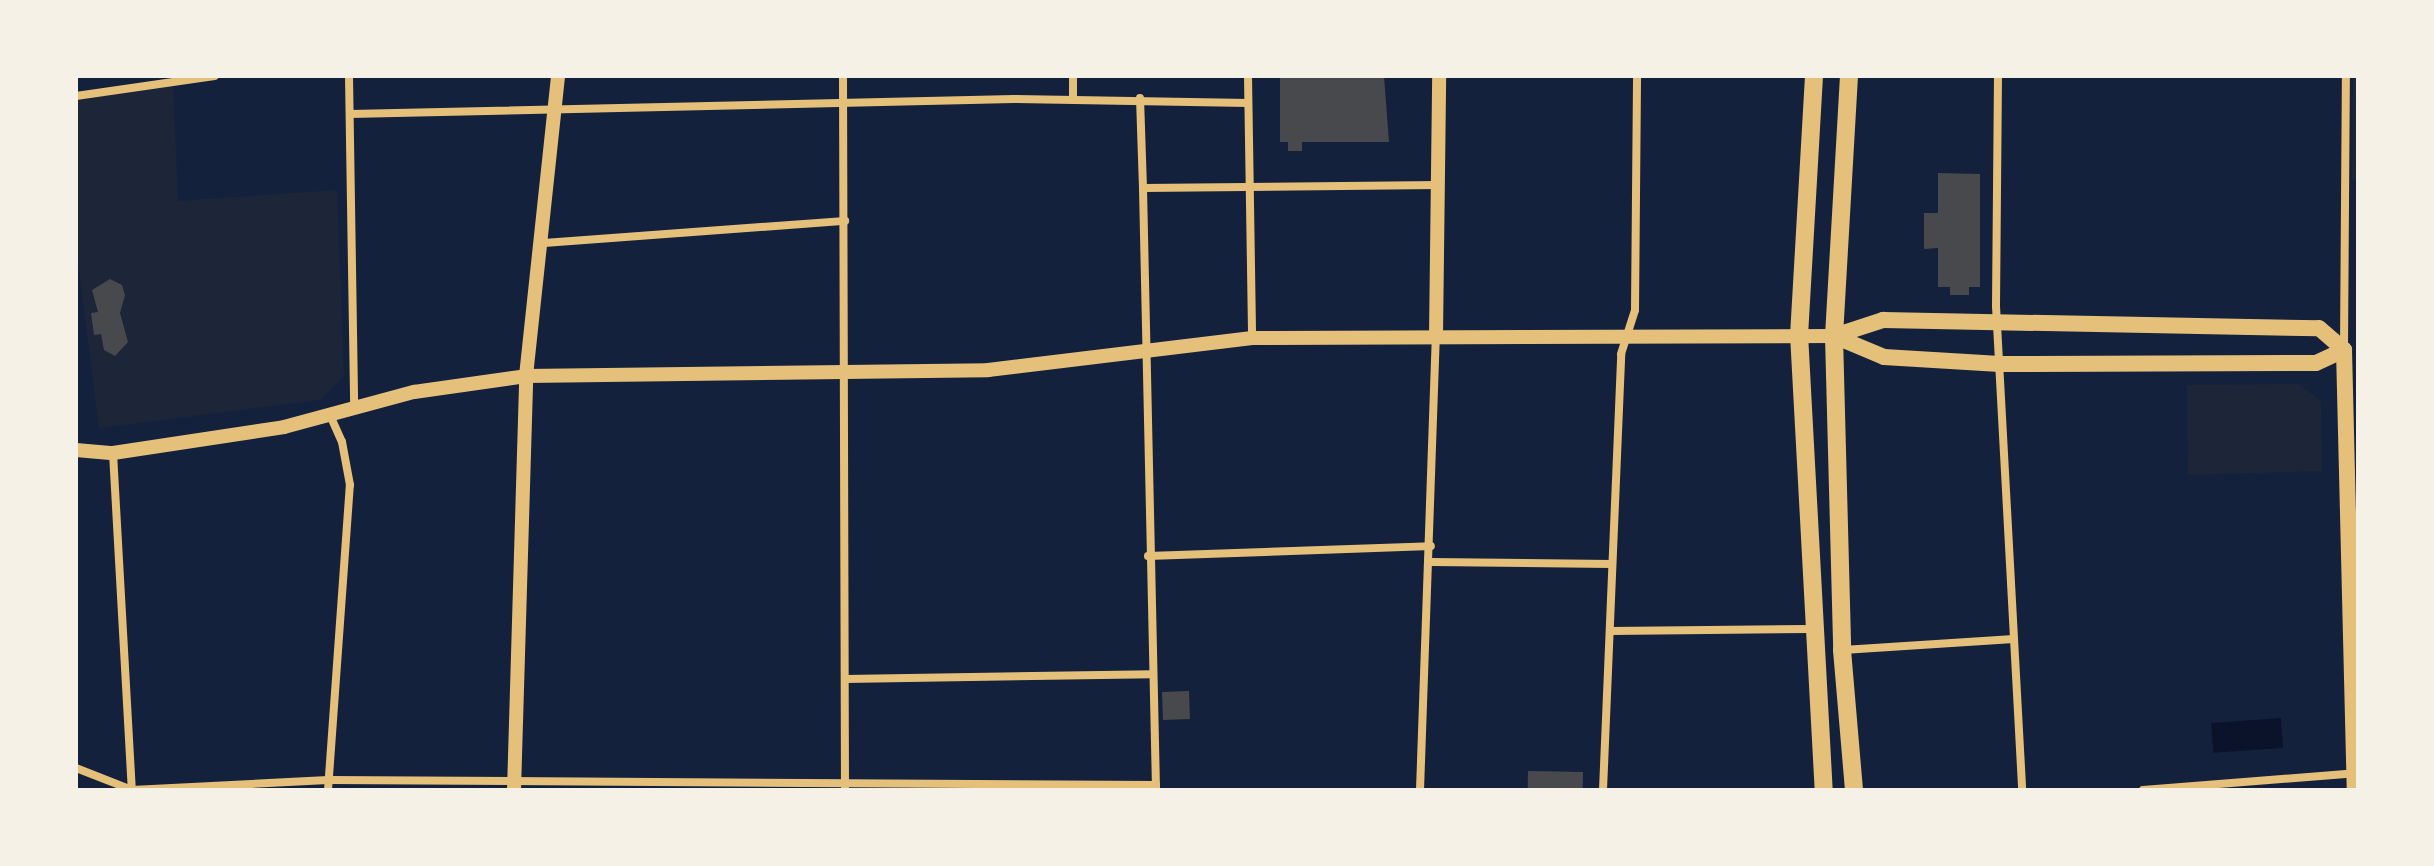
<!DOCTYPE html>
<html>
<head>
<meta charset="utf-8">
<style>
	body { margin:0 }
	#map { position:relative; width:2434px; height:866px; overflow:hidden; background:#14213d; font-family:Poppins,sans-serif }
	div>[style] { position:absolute }
	.green>* { inset:0; background:#1d2539 }
	.water>* { inset:0; background:#0b132b; transform-origin:0 0 }
	.building>* { inset:0; background:#48494c; transform-origin:0 0 }
	.minor>* { height:8px; margin:-4px; padding:0 4px; transform-origin:4px; border-radius:4px; background:#e5c07b }
	.tertiary>* { height:14px; margin:-7px; padding:0 7px; transform-origin:7px; border-radius:7px; background:#e5c07b }
	.secondary>* { height:16px; margin:-8px; padding:0 8px; transform-origin:8px; border-radius:8px; background:#e5c07b }
	.trunk>* { height:18px; margin:-9px; padding:0 9px; transform-origin:9px; border-radius:9px; background:#e5c07b }
	span { translate:-50% -50%; white-space:nowrap; text-align:center; line-height:1.15; -webkit-text-stroke:8px #f6f1e7; paint-order:stroke }
	.frame { position:absolute; inset:0; border:78px solid #f6f1e7; pointer-events:none }
</style>
</head>
<body>
<div id="map">
	<div class="green">
		<i style="clip-path:polygon(2353px 76px,2358px 76px,2358px 181px,2352px 180px)"></i>
		<i style="clip-path:polygon(173px 82px,178px 201px,337px 190px,344px 376px,320px 400px,99px 428px,77px 254px,76px 96px)"></i>
		<i style="clip-path:polygon(2299px 384px,2321px 401px,2322px 471px,2188px 475px,2187px 385px)"></i>
	</div>
	<div class="water">
		<i style="left:2281px;top:718px;width:30px;height:70px;rotate:86deg"></i>
	</div>
	<div class="building">
		<i style="clip-path:polygon(1280px 76px,1384px 76px,1389px 142px,1302px 142px,1302px 151px,1288px 151px,1288px 142px,1280px 142px)"></i>
		<i style="clip-path:polygon(1938px 173px,1980px 174px,1980px 287px,1969px 287px,1969px 295px,1950px 295px,1950px 287px,1938px 287px,1938px 248px,1924px 249px,1924px 213px,1938px 213px)"></i>
		<i style="clip-path:polygon(110px 279px,122px 285px,125px 295px,120px 313px,128px 342px,115px 356px,104px 350px,101px 334px,94px 335px,91px 313px,98px 312px,92px 290px)"></i>
		<i style="left:1189px;top:691px;width:28px;height:27px;rotate:88deg"></i>
		<i style="left:1528px;top:771px;width:55px;height:19px;rotate:1deg"></i>
	</div>
	<div class="minor">
		<i style="left:349px;top:76px;width:331px;rotate:89.1deg"></i>
		<i style="left:843px;top:76px;width:711px;rotate:89.84deg"></i>
		<i style="left:1073px;top:76px;width:23px;rotate:90deg"></i>
		<i style="left:1248px;top:76px;width:262px;rotate:89.1deg"></i>
		<i style="left:1998px;top:76px;width:230px;rotate:90.5deg"></i>
		<i style="left:1996px;top:306px;width:485px;rotate:86.9deg"></i>
		<i style="left:76px;top:96px;width:140px;rotate:-8.2deg"></i>
		<i style="left:1140px;top:98px;width:90px;rotate:88.1deg"></i>
		<i style="left:350px;top:114px;width:664px;rotate:-1.29deg"></i>
		<i style="left:1014px;top:99px;width:234px;rotate:1deg"></i>
		<i style="left:544px;top:243px;width:302px;rotate:-4.2deg"></i>
		<i style="left:2344px;top:347px;width:271px;rotate:-89.6deg"></i>
		<i style="left:113px;top:453px;width:338px;rotate:86.8deg"></i>
		<i style="left:1148px;top:556px;width:283px;rotate:-2deg"></i>
		<i style="left:1431px;top:562px;width:181px;rotate:0.6deg"></i>
		<i style="left:1610px;top:631px;width:202px;rotate:-0.6deg"></i>
		<i style="left:1843px;top:650px;width:171px;rotate:-3.7deg"></i>
		<i style="left:845px;top:679px;width:307px;rotate:-0.9deg"></i>
		<i style="left:76px;top:768px;width:60px;rotate:21.4deg"></i>
		<i style="left:132px;top:790px;width:196px;rotate:-2.9deg"></i>
		<i style="left:328px;top:780px;width:828px;rotate:0.35deg"></i>
		<i style="left:1156px;top:789px;width:601px;rotate:-91.24deg"></i>
		<i style="left:1143px;top:188px;width:296px;rotate:-0.6deg"></i>
		<i style="left:328px;top:790px;width:306px;rotate:-85.9deg"></i>
		<i style="left:350px;top:485px;width:44px;rotate:-100.5deg"></i>
		<i style="left:342px;top:442px;width:27px;rotate:-114deg"></i>
		<i style="left:1420px;top:790px;width:454px;rotate:-88deg"></i>
		<i style="left:1603px;top:790px;width:436px;rotate:-87.6deg"></i>
		<i style="left:1621px;top:354px;width:46px;rotate:-72.3deg"></i>
		<i style="left:1635px;top:310px;width:234px;rotate:-89.5deg"></i>
		<i style="left:2143px;top:790px;width:216px;rotate:-4.5deg"></i>
	</div>
	<div class="tertiary">
		<i style="left:1436px;top:336px;width:260px;rotate:-89.3deg"></i>
		<i style="left:76px;top:450px;width:37px;rotate:5deg"></i>
		<i style="left:113px;top:453px;width:173px;rotate:-8.6deg"></i>
		<i style="left:284px;top:427px;width:135px;rotate:-15.1deg"></i>
		<i style="left:414px;top:392px;width:113px;rotate:-8.1deg"></i>
		<i style="left:526px;top:376px;width:462px;rotate:-0.7deg"></i>
		<i style="left:988px;top:370px;width:266px;rotate:-6.9deg"></i>
		<i style="left:1252px;top:338px;width:582px;rotate:-0.2deg"></i>
		<i style="left:514px;top:790px;width:414px;rotate:-88.3deg"></i>
		<i style="left:526px;top:376px;width:302px;rotate:-83.9deg"></i>
	</div>
	<div class="secondary">
		<i style="left:1834px;top:336px;width:52px;rotate:-18.1deg"></i>
		<i style="left:1883px;top:320px;width:436px;rotate:1.1deg"></i>
		<i style="left:2319px;top:328px;width:33px;rotate:41deg"></i>
		<i style="left:1834px;top:336px;width:54px;rotate:22.8deg"></i>
		<i style="left:1884px;top:357px;width:116px;rotate:3.5deg"></i>
		<i style="left:2000px;top:364px;width:316px;rotate:-0.2deg"></i>
		<i style="left:2316px;top:363px;width:31px;rotate:-25deg"></i>
		<i style="left:2344px;top:350px;width:440px;rotate:88.6deg"></i>
	</div>
	<div class="trunk">
		<i style="left:1814px;top:76px;width:258px;rotate:93.3deg"></i>
		<i style="left:1799px;top:334px;width:457px;rotate:86.9deg"></i>
		<i style="left:1849px;top:76px;width:260px;rotate:93.3deg"></i>
		<i style="left:1834px;top:336px;width:314px;rotate:88.5deg"></i>
		<i style="left:1842px;top:650px;width:141px;rotate:85.1deg"></i>
	</div>
	<div class="frame"></div>
</div>
</body>
</html>
